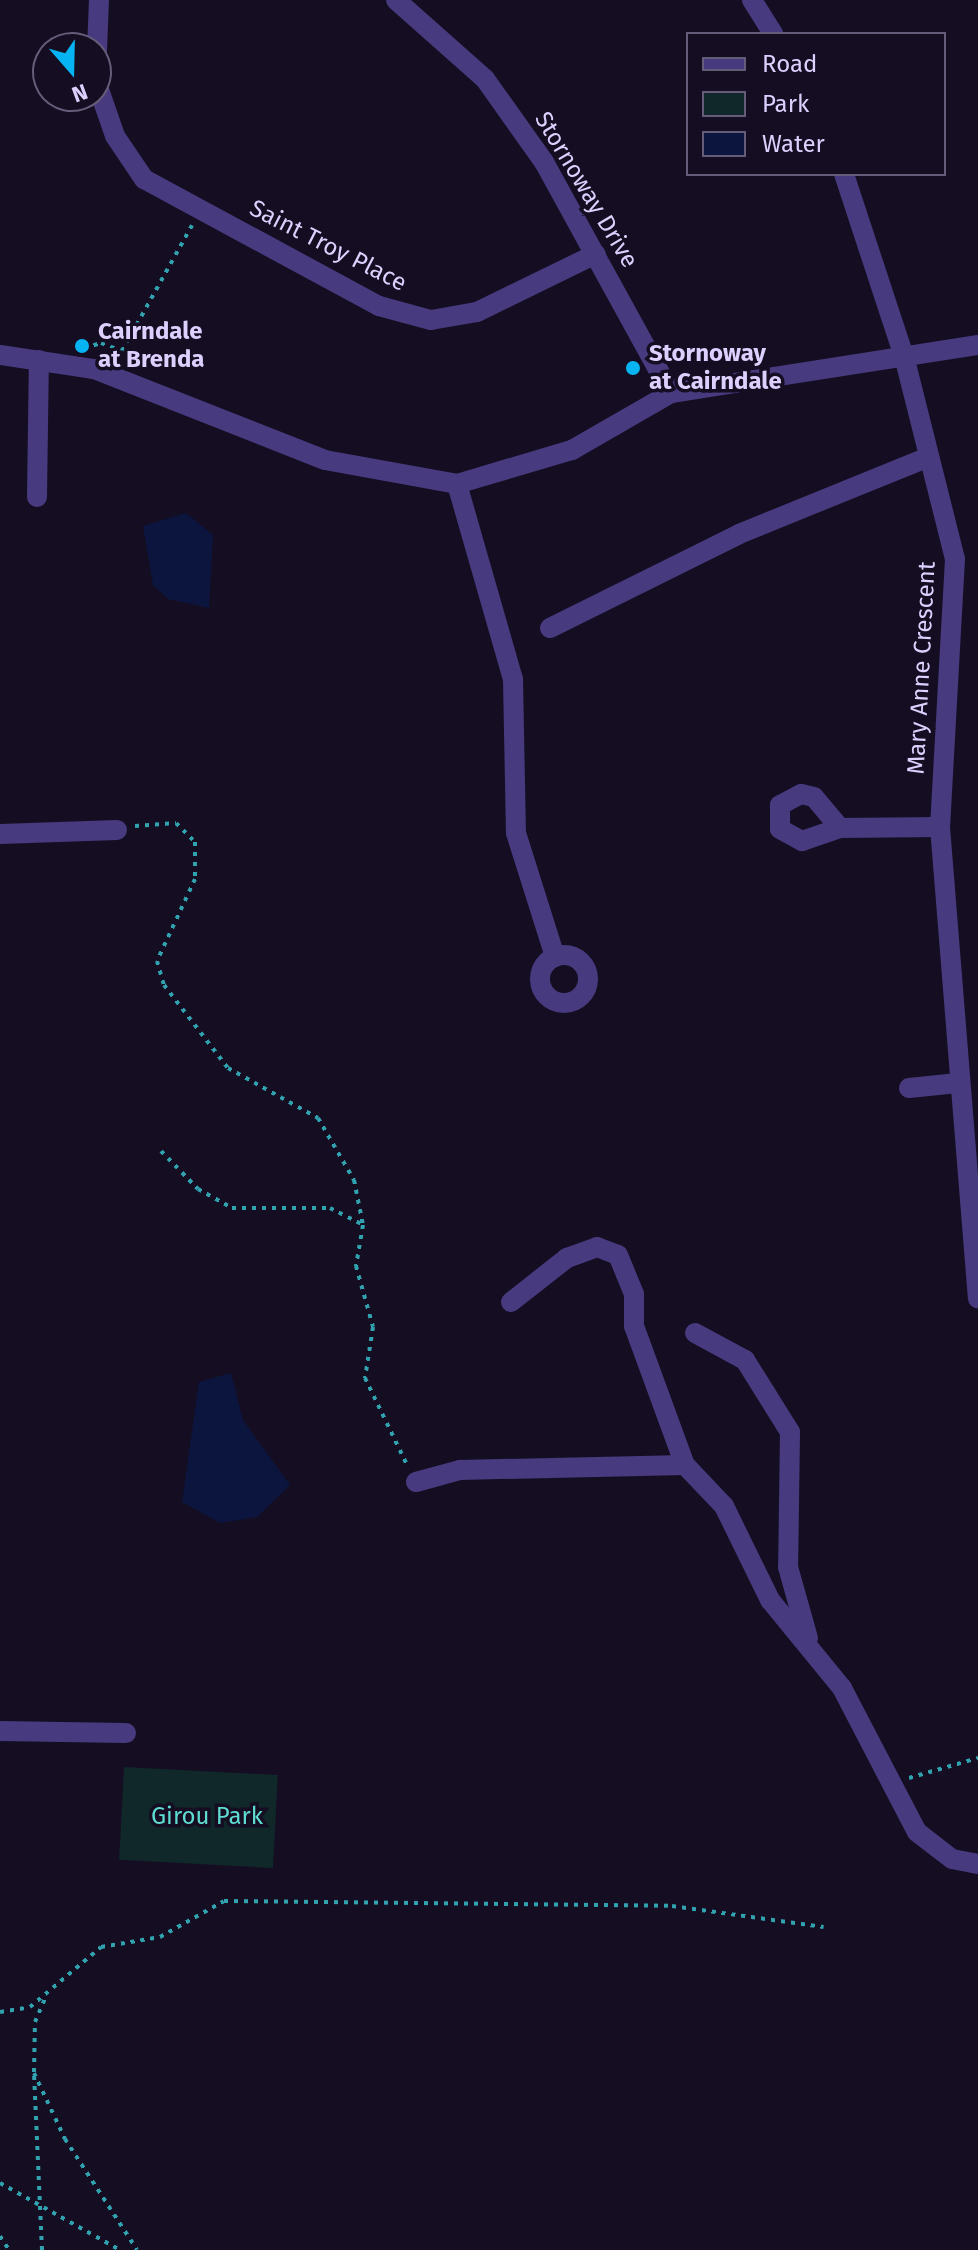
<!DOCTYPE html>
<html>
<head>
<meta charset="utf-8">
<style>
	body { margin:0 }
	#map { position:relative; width:978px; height:2250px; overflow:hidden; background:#150e22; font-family:"Fira Sans",sans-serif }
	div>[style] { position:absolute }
	.green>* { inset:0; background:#11282b; transform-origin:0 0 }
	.water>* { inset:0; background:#0b153e }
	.path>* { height:4px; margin-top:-2px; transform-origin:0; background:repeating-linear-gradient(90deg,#31a3b0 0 4px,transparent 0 10px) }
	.minor>* { height:20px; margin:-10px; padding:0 10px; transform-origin:10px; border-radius:10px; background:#483a7f }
	.minor>.ring { margin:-10px; padding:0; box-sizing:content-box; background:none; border:20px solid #483a7f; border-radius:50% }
	.dots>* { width:22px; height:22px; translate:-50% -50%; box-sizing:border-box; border:4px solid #150e22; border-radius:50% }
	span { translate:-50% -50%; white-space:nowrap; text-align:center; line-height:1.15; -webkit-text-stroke:7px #150e22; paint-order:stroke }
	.street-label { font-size:24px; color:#ddd0fe }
	.poi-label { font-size:24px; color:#ddd0fe; font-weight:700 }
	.left { translate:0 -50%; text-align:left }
	.park-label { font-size:24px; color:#5edcd1 }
	.legend { position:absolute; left:686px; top:32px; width:260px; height:144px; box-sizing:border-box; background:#150e22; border:2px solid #655c7a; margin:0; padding:10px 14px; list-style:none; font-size:24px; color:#ddd0fe }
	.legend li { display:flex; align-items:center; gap:16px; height:40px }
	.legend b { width:40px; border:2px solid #655c7a }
	.north { position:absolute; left:32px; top:32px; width:80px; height:80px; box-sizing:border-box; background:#150e22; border:2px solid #655c7a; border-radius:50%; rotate:160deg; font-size:22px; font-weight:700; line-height:32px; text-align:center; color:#ddd0fe }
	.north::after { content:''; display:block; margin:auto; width:28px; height:36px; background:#07b4f3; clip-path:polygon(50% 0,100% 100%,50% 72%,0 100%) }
</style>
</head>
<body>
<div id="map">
	<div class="green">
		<i style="left:124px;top:1767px;width:154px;height:93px;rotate:3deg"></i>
	</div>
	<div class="water">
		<i style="clip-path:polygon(186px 513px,213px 535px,209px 608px,168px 599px,153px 585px,143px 526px)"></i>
		<i style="clip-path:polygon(231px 1373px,243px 1420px,290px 1485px,257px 1517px,220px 1523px,182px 1502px,199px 1382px)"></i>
	</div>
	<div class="path">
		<i style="left:84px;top:348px;width:18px;rotate:-16deg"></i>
		<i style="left:101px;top:343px;width:22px;rotate:21deg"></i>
		<i style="left:122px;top:351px;width:144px;rotate:-60.9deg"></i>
		<i style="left:135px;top:826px;width:41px;rotate:-4.2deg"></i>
		<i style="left:176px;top:823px;width:27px;rotate:45deg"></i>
		<i style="left:195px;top:842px;width:37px;rotate:90deg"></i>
		<i style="left:195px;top:879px;width:90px;rotate:114.9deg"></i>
		<i style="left:157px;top:961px;width:25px;rotate:74deg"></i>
		<i style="left:164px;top:985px;width:105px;rotate:52.4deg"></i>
		<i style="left:228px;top:1068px;width:103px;rotate:29.1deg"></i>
		<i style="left:318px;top:1118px;width:72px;rotate:59.9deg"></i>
		<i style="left:354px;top:1180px;width:46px;rotate:78.7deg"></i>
		<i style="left:161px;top:1151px;width:53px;rotate:45.8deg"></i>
		<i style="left:198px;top:1189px;width:39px;rotate:29deg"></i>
		<i style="left:232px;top:1208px;width:98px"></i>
		<i style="left:330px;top:1208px;width:37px;rotate:27deg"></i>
		<i style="left:363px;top:1225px;width:42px;rotate:99.7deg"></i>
		<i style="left:356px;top:1266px;width:63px;rotate:74.4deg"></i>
		<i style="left:373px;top:1327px;width:52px;rotate:98.9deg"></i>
		<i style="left:365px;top:1378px;width:97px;rotate:64.2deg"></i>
		<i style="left:909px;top:1778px;width:72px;rotate:-16.2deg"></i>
		<i style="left:0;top:2012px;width:30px;rotate:-9deg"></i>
		<i style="left:30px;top:2007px;width:93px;rotate:-40.2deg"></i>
		<i style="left:101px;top:1947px;width:60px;rotate:-9.6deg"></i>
		<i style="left:160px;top:1937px;width:73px;rotate:-29.4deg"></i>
		<i style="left:224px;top:1901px;width:448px;rotate:0.6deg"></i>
		<i style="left:672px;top:1906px;width:153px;rotate:7.9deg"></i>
		<i style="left:34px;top:2073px;width:73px;rotate:64.8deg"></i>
		<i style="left:65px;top:2139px;width:132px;rotate:57deg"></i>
		<i style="left:0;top:2183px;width:137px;rotate:29.2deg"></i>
		<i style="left:0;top:2236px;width:17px;rotate:57deg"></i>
		<i style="left:42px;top:2250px;width:178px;rotate:-92.6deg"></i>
		<i style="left:34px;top:2072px;width:50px;rotate:-88.9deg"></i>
		<i style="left:35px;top:2022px;width:25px;rotate:-67deg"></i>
	</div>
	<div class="minor">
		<i style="left:396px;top:0;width:119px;rotate:41.6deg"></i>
		<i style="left:485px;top:79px;width:102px;rotate:54.6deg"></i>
		<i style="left:544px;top:162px;width:264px;rotate:61.2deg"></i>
		<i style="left:752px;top:0;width:40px;rotate:58deg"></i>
		<i style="left:96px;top:77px;width:77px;rotate:-87.8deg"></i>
		<i style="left:96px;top:81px;width:58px;rotate:70.9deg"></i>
		<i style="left:115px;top:136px;width:52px;rotate:56deg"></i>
		<i style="left:144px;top:179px;width:267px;rotate:28.4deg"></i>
		<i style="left:379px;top:306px;width:54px;rotate:15.1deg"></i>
		<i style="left:431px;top:320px;width:47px;rotate:-9.9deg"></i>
		<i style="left:477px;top:312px;width:132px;rotate:-26deg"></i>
		<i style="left:844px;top:174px;width:192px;rotate:71.8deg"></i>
		<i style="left:904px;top:356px;width:209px;rotate:75.9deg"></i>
		<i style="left:955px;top:559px;width:268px;rotate:93.2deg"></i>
		<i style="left:940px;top:827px;width:473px;rotate:85.4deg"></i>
		<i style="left:0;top:355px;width:95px;rotate:8.5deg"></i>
		<i style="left:94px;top:369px;width:248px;rotate:21.5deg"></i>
		<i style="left:325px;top:460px;width:134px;rotate:10.3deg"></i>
		<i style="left:457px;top:484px;width:120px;rotate:-16.5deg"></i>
		<i style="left:572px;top:450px;width:114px;rotate:-29.9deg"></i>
		<i style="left:671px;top:393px;width:311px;rotate:-8.9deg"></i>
		<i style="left:457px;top:484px;width:203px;rotate:74deg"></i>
		<i style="left:513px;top:679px;width:154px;rotate:88.9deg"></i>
		<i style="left:516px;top:833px;width:130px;rotate:72.5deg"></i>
		<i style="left:37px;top:497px;width:137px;rotate:-89.2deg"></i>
		<i style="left:550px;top:628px;width:211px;rotate:-26.4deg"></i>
		<i style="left:739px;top:534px;width:205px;rotate:-22.1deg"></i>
		<i style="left:840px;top:828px;width:40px;rotate:-130deg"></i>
		<i style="left:814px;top:797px;width:13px;rotate:-167deg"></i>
		<i style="left:801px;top:794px;width:24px;rotate:152deg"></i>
		<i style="left:780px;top:805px;width:24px;rotate:90deg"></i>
		<i style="left:780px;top:829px;width:25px;rotate:29deg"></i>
		<i style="left:802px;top:841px;width:40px;rotate:-18.9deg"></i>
		<i style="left:840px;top:828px;width:100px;rotate:-0.6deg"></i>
		<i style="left:0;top:834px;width:117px;rotate:-2deg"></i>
		<i class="ring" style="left:540px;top:955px;width:28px;height:28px"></i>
		<i style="left:909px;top:1088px;width:49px;rotate:-5.8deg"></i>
		<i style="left:511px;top:1302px;width:71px;rotate:-38.2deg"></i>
		<i style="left:567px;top:1258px;width:32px;rotate:-20deg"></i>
		<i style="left:597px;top:1247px;width:22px;rotate:21deg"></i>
		<i style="left:618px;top:1255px;width:42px;rotate:67.7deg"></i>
		<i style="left:634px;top:1294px;width:32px;rotate:90deg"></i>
		<i style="left:634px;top:1326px;width:148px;rotate:69.9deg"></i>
		<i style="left:685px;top:1465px;width:57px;rotate:46.4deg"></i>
		<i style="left:724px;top:1506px;width:105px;rotate:63.9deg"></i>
		<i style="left:770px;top:1600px;width:114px;rotate:50.7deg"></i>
		<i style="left:842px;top:1688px;width:162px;rotate:62.5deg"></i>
		<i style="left:917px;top:1832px;width:44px;rotate:37.6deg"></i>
		<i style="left:952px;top:1859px;width:26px;rotate:11deg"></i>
		<i style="left:695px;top:1333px;width:57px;rotate:28.4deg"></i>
		<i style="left:745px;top:1360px;width:85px;rotate:58deg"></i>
		<i style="left:790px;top:1432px;width:135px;rotate:90.8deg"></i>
		<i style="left:788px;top:1567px;width:74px;rotate:74.3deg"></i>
		<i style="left:416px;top:1482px;width:46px;rotate:-15.3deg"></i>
		<i style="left:460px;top:1470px;width:225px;rotate:-1.3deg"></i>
		<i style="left:0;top:1731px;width:126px;rotate:0.9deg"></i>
	</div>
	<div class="dots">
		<i style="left:82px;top:346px;background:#07b4f3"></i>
		<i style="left:633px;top:368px;background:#07b4f3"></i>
	</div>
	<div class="street-label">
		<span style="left:586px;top:190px;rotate:59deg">Stornoway Drive</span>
		<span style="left:328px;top:246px;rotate:27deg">Saint Troy Place</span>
		<span style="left:922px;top:668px;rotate:-87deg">Mary Anne Crescent</span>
	</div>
	<div class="poi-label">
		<span class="left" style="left:98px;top:346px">Cairndale<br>at Brenda</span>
		<span class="left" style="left:649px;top:368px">Stornoway<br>at Cairndale</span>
	</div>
	<div class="park-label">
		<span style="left:207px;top:1817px">Girou Park</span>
	</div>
	<ul class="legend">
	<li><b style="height:10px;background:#483a7f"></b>Road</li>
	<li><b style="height:22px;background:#11282b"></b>Park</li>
	<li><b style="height:22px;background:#0b153e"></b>Water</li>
	</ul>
	<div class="north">N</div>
</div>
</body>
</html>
